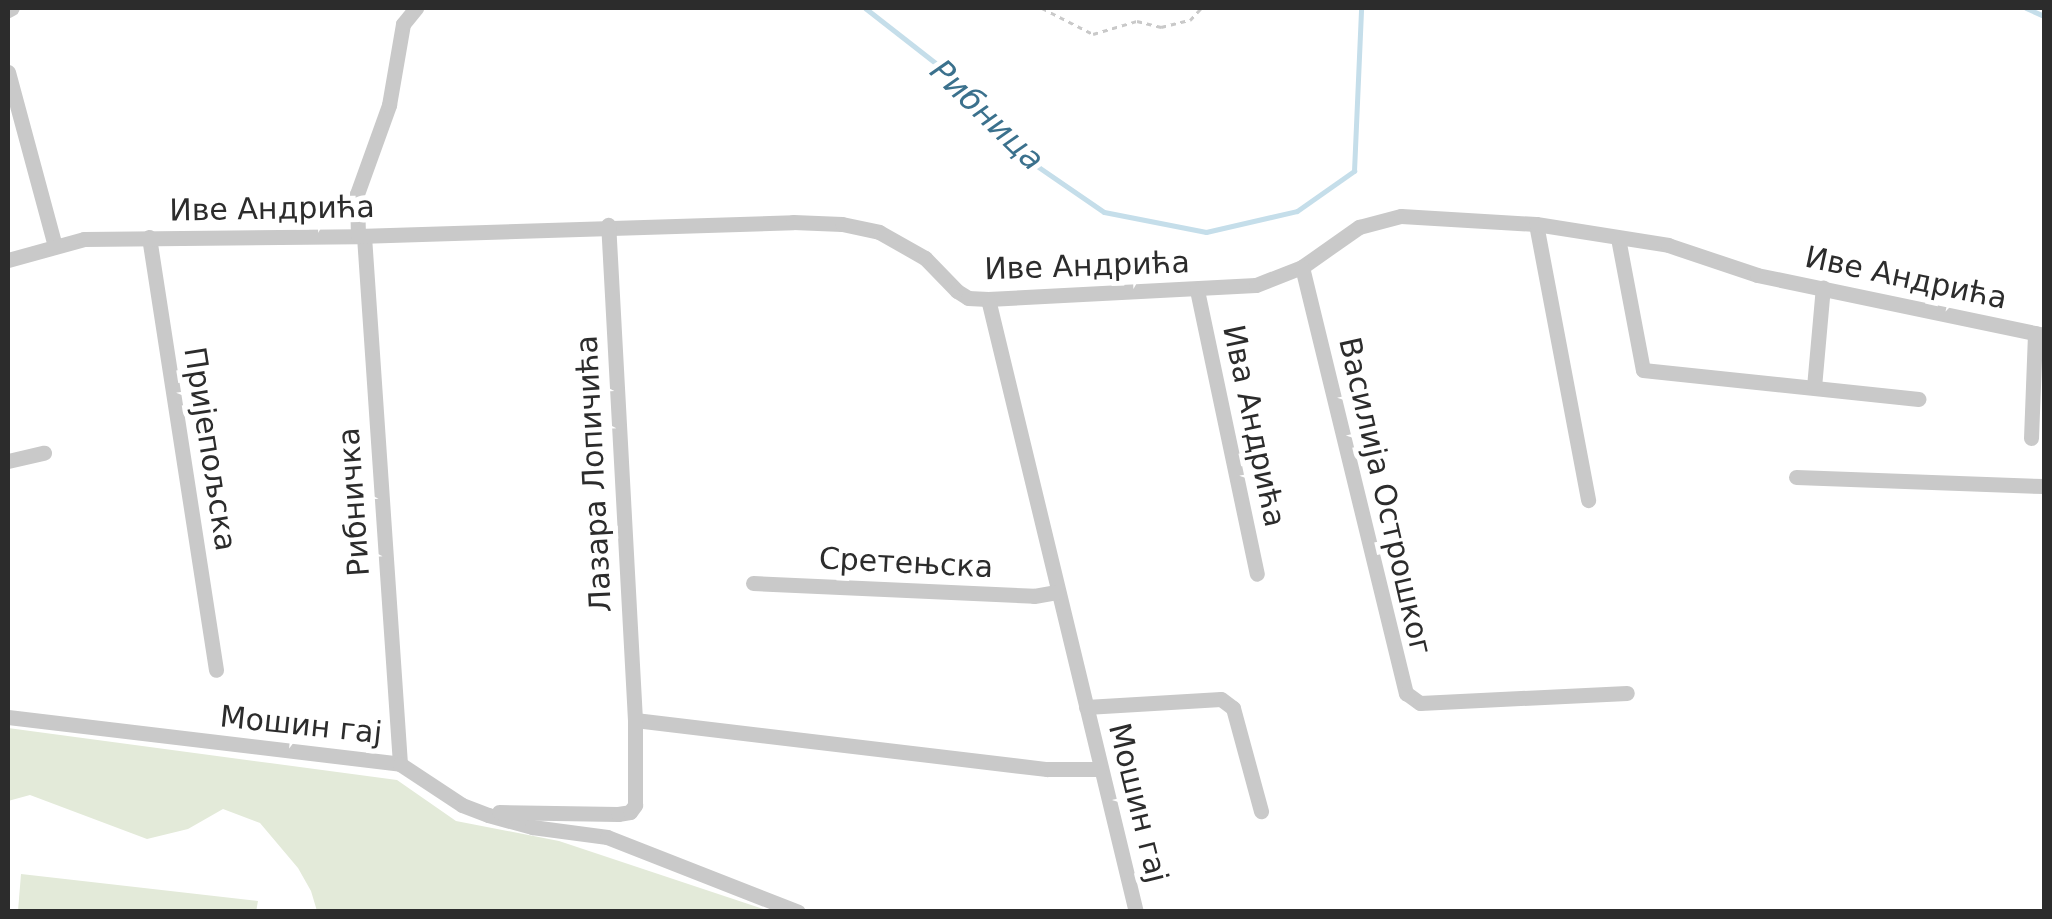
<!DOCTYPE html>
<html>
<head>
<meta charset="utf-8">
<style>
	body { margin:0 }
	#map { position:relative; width:2052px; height:919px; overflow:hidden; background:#fff; font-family:"DejaVu Sans",sans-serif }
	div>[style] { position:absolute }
	.green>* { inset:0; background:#e3ead9 }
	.stream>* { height:5px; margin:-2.5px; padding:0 2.5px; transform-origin:2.5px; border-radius:2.5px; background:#c5deea }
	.path>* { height:2.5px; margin-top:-1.25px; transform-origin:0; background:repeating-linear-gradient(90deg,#c9c9c9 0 5px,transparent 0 10px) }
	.minor>* { height:15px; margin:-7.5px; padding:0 7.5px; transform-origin:7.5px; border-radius:7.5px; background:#c9c9c9 }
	span { translate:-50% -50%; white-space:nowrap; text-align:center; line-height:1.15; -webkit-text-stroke:10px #fff; paint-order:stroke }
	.street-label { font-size:30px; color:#2c2c2c }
	.water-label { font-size:32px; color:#3b718d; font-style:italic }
	.frame { position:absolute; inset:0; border:10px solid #2c2c2c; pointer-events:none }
</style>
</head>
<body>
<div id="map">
	<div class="green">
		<i style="clip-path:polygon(8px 728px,397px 780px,456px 821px,559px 841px,769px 911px,317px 911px,311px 891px,298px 868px,260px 823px,223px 809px,188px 829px,147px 839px,30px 795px,8px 801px)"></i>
		<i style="clip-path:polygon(21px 874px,258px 901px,256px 912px,18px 911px)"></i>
	</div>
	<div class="stream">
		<i style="left:865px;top:8px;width:115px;rotate:38deg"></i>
		<i style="left:956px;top:79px;width:97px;rotate:50deg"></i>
		<i style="left:1018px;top:153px;width:104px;rotate:34.5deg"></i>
		<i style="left:1104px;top:212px;width:104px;rotate:11.1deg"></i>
		<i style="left:1206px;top:232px;width:93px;rotate:-13deg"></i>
		<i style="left:1297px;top:211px;width:70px;rotate:-35.1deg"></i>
		<i style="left:1354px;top:171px;width:163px;rotate:-87.5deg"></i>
		<i style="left:2026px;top:8px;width:20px;rotate:24deg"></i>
	</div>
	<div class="path">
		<i style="left:1042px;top:8px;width:57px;rotate:27deg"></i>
		<i style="left:1093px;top:34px;width:46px;rotate:-16.5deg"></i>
		<i style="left:1137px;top:21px;width:25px;rotate:14deg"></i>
		<i style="left:1161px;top:27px;width:30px;rotate:-14deg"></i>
		<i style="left:1190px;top:20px;width:16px;rotate:-47deg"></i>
	</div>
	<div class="minor">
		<i style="left:8px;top:10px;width:4px;rotate:-27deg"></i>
		<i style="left:8px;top:72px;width:177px;rotate:74.9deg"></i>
		<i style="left:1536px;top:224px;width:281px;rotate:79.3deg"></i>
		<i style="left:358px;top:236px;width:42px;rotate:-91.4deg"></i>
		<i style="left:357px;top:194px;width:95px;rotate:-70.2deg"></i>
		<i style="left:389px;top:105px;width:82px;rotate:-80.2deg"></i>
		<i style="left:403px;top:24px;width:21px;rotate:-51deg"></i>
		<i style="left:364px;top:236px;width:529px;rotate:86.1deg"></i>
		<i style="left:149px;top:237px;width:438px;rotate:81.2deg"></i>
		<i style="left:1618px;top:238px;width:134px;rotate:79.3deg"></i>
		<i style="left:1643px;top:370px;width:277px;rotate:6deg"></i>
		<i style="left:8px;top:260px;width:79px;rotate:-15.4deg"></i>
		<i style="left:84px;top:239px;width:274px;rotate:-0.6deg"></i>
		<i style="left:358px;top:236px;width:435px;rotate:-1.8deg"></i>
		<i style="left:793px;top:222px;width:49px;rotate:2.3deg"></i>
		<i style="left:842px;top:224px;width:38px;rotate:12deg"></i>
		<i style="left:879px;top:232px;width:53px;rotate:29.5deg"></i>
		<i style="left:925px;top:258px;width:46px;rotate:45.9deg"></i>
		<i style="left:957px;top:291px;width:13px;rotate:32deg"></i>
		<i style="left:968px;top:298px;width:20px;rotate:3deg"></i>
		<i style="left:988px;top:299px;width:268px;rotate:-3deg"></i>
		<i style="left:1256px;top:285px;width:49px;rotate:-21.4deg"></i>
		<i style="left:1302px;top:267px;width:70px;rotate:-35.1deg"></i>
		<i style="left:1359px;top:227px;width:43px;rotate:-14.7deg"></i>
		<i style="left:1401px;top:216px;width:135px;rotate:3.4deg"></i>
		<i style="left:1536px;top:224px;width:134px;rotate:9deg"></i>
		<i style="left:1668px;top:245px;width:94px;rotate:18.6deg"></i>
		<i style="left:1757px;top:275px;width:293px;rotate:11.8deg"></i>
		<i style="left:1302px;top:267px;width:439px;rotate:76.3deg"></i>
		<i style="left:1406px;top:693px;width:17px;rotate:36deg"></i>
		<i style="left:1420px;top:703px;width:207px;rotate:-2.8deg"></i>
		<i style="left:1197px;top:290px;width:290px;rotate:78.1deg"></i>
		<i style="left:988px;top:299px;width:631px;rotate:76.43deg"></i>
		<i style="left:1814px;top:387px;width:100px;rotate:-84.9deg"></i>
		<i style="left:2031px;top:438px;width:105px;rotate:-87.8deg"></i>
		<i style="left:8px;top:461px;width:37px;rotate:-13deg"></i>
		<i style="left:1796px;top:477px;width:248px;rotate:2.1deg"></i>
		<i style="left:753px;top:583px;width:281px;rotate:2.6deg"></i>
		<i style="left:1034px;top:596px;width:23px;rotate:-10deg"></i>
		<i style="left:1086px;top:707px;width:135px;rotate:-3.4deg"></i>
		<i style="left:1221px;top:699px;width:15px;rotate:37deg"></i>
		<i style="left:1233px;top:708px;width:107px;rotate:74.8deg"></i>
		<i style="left:8px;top:717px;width:395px;rotate:6.8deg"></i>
		<i style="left:400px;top:764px;width:74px;rotate:33.5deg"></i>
		<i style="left:462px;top:805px;width:28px;rotate:21deg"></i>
		<i style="left:488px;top:815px;width:46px;rotate:15.3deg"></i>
		<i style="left:532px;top:827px;width:76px;rotate:7.6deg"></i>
		<i style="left:607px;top:837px;width:205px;rotate:21.4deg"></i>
		<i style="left:635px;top:720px;width:415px;rotate:6.8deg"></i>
		<i style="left:1047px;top:769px;width:52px"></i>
		<i style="left:499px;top:812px;width:119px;rotate:1deg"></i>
		<i style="left:618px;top:814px;width:12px;rotate:-9deg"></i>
		<i style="left:630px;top:812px;width:9px;rotate:-54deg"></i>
		<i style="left:635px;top:805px;width:85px;rotate:-90deg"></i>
		<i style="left:635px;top:720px;width:496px;rotate:-93.1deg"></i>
	</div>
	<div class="street-label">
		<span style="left:272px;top:209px;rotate:-1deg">Иве Андрића</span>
		<span style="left:1087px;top:266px;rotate:-2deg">Иве Андрића</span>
		<span style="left:1906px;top:278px;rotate:12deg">Иве Андрића</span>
		<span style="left:1254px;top:426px;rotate:78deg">Ива Андрића</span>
		<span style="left:210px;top:449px;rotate:81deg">Пријепољска</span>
		<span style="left:594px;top:474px;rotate:-93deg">Лазара Лопичића</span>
		<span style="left:1385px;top:496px;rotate:77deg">Василија Острошког</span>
		<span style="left:354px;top:502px;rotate:-94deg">Рибничка</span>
		<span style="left:906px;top:563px;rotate:3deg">Сретењска</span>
		<span style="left:301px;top:725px;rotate:6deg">Мошин гај</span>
		<span style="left:1138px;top:803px;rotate:76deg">Мошин гај</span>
	</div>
	<div class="water-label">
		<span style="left:987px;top:115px;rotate:44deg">Рибница</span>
	</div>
	<div class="frame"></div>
</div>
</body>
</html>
